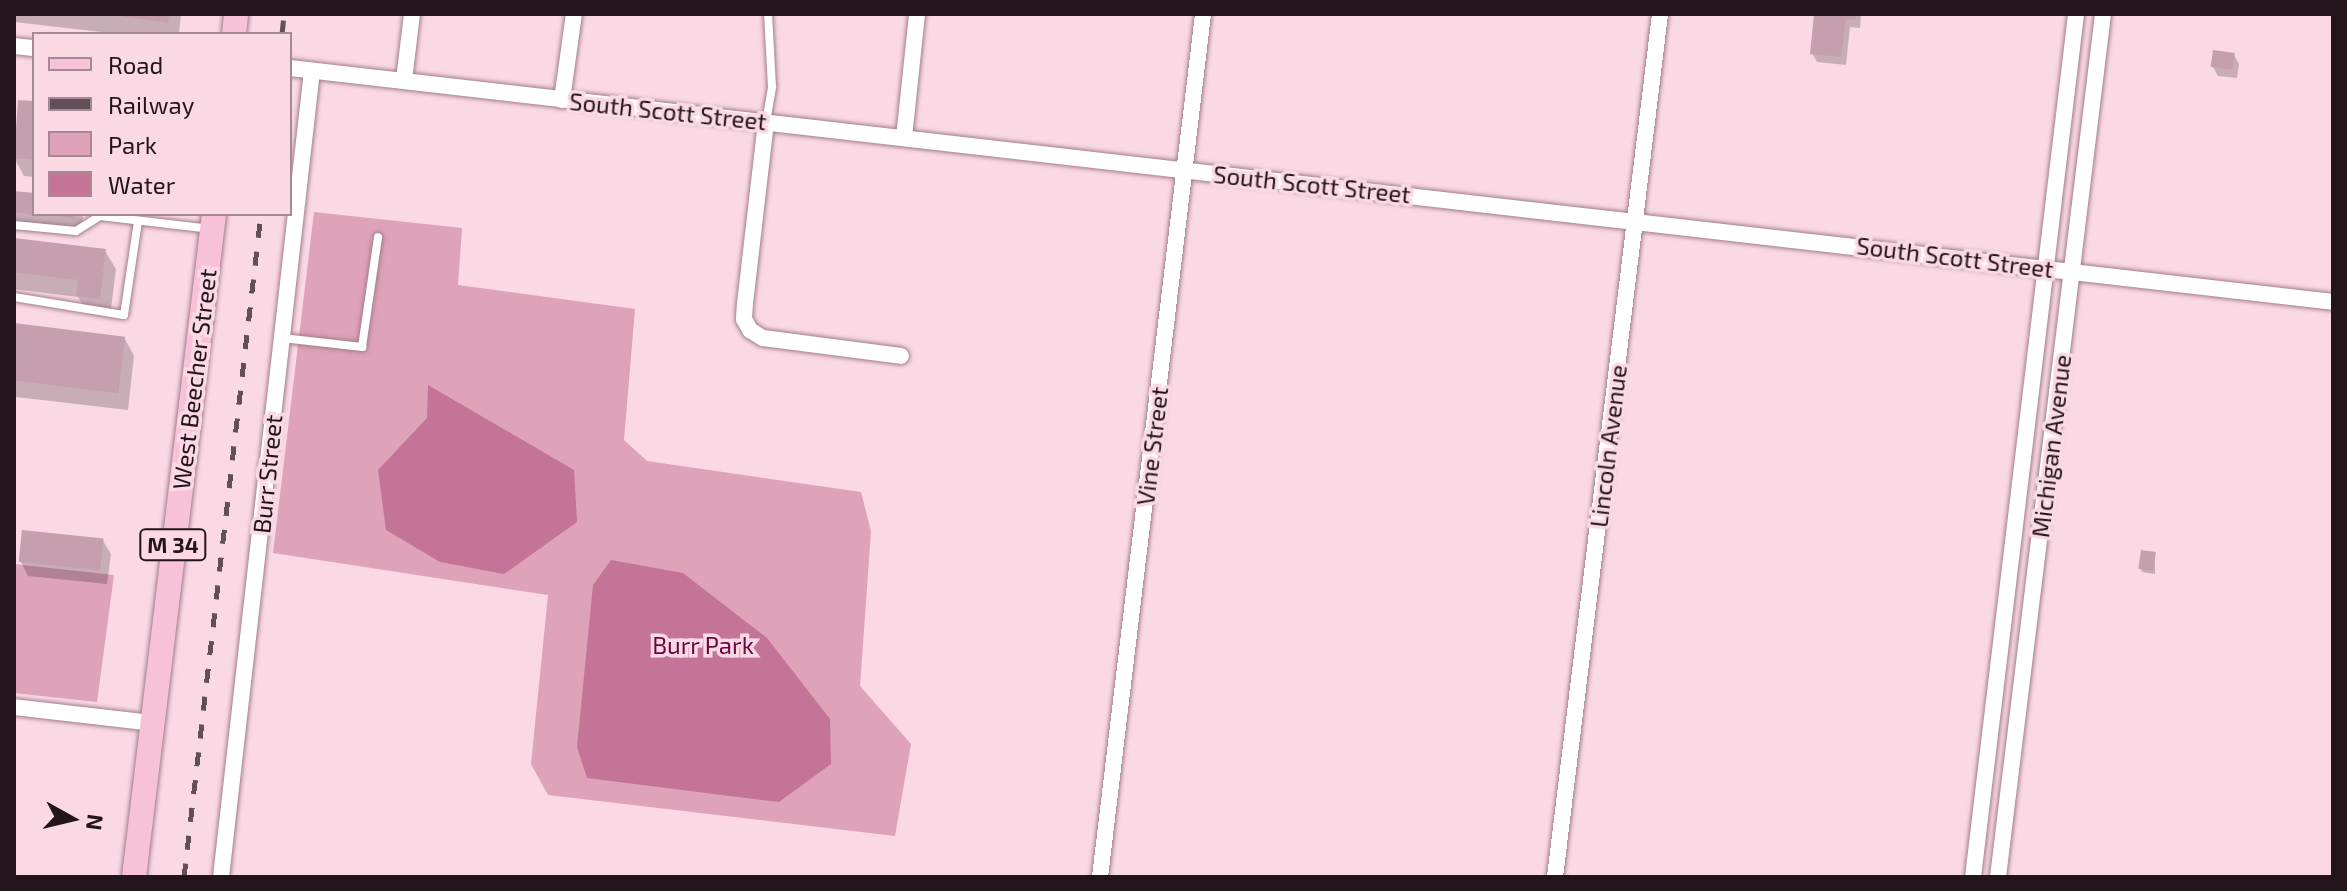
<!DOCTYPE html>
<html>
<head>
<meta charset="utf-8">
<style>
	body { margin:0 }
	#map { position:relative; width:2347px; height:891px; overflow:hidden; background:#fad9e5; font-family:"Exo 2",sans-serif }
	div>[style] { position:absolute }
	.green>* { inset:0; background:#dea2b9 }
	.water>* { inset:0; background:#c47496 }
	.shadow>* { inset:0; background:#0003 }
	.building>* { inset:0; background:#c59fad; transform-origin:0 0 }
	.roads { filter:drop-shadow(0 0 2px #a27d8b) drop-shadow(0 0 2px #a27d8b) }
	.lane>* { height:8px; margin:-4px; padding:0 4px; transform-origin:4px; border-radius:4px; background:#fff }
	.street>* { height:16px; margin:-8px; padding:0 8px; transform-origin:8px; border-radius:8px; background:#fff }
	.primary>* { height:24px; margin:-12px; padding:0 12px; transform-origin:12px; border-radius:12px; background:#f7c2d8 }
	.rail>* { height:5px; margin-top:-2.5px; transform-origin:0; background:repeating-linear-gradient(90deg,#634f57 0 14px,transparent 0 28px) }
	span { translate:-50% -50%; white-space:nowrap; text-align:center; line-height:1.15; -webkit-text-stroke:7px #fad9e5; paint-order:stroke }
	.shield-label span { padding:2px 6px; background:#fad9e5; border:2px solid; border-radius:6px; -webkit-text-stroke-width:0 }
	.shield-label { font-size:22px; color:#22141a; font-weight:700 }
	.street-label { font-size:24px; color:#22141a }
	.park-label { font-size:24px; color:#6a063f }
	.frame { position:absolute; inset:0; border:16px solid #22141a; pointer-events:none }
	.legend { position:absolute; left:32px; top:32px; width:260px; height:184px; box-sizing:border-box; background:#fad9e5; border:2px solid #a48a94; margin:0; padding:10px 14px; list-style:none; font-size:24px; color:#22141a }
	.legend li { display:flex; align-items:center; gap:16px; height:40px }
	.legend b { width:40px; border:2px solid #a48a94 }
	.north { position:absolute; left:32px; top:779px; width:80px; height:80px; -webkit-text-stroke:6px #fad9e5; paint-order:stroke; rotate:98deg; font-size:22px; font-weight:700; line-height:32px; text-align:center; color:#22141a }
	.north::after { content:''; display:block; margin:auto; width:28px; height:36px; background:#22141a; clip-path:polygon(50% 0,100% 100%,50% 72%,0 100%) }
</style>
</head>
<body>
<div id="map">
	<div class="green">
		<i style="clip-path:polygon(314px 212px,462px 228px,458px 285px,635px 309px,624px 440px,647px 461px,861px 492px,871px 531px,860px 686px,911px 744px,895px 836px,548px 795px,531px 764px,548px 595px,273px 553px)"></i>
		<i style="clip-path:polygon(14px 564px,114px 575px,97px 702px,14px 693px)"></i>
	</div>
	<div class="water">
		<i style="clip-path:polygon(428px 385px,574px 470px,577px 522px,504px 574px,440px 562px,386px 530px,378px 470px,427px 418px)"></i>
		<i style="clip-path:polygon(611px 560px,683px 573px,767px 638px,830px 719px,831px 764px,779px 802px,587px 778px,577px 747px,593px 585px)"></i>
	</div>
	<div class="shadow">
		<i style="clip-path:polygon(14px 14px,181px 14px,179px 34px,119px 34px,14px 22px)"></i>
		<i style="clip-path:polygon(1816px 14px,1861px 14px,1860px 28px,1850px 27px,1846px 65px,1817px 62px,1812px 53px)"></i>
		<i style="clip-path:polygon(2234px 55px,2239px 64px,2237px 78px,2218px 76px,2213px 67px)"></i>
		<i style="clip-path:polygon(19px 102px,34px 103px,34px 177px,24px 176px,14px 158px)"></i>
		<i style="clip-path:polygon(14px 193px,34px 195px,34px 214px,83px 214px,81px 232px,14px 225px)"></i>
		<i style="clip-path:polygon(14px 240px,105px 251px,116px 269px,110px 317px,89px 314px,78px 297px,14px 289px)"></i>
		<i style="clip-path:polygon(14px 325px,124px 337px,134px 356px,128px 410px,16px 397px)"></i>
		<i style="clip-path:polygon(103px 541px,111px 554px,107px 584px,28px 576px,21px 562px)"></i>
		<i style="clip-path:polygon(2155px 554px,2155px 574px,2142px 572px,2140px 568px)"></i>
	</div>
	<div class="building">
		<i style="clip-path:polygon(107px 14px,169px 14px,168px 23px)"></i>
		<i style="clip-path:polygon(1814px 14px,1856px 14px,1856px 20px,1846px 19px,1841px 57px,1810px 54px)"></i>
		<i style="left:2213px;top:50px;width:22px;height:17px;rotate:8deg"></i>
		<i style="clip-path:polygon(18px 100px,34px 101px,34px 160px,14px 158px)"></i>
		<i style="clip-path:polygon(14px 191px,34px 193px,34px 215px,14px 212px)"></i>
		<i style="clip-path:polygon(46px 214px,74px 214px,74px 219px)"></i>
		<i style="clip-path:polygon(14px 238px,106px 249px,100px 299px,76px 296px,78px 280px,14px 272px)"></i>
		<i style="left:14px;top:323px;width:112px;height:57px;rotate:7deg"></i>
		<i style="left:22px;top:530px;width:82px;height:32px;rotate:6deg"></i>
		<i style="left:2141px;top:550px;width:15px;height:19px;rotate:8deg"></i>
	</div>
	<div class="roads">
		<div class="lane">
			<i style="left:766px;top:122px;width:36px;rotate:-80deg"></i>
			<i style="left:772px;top:87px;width:73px;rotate:-93.1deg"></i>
			<i style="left:14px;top:225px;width:62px;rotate:5.5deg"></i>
			<i style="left:76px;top:231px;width:28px;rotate:-32deg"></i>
			<i style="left:100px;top:216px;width:112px;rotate:6.7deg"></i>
			<i style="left:14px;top:297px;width:111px;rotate:9.3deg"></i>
			<i style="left:124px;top:315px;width:95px;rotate:-81.5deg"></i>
			<i style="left:282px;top:338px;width:81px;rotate:6.4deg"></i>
			<i style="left:362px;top:347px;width:111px;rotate:-81.7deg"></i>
		</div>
		<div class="street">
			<i style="left:14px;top:46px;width:20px;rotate:6deg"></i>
			<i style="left:290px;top:68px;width:2056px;rotate:6.53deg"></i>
			<i style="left:404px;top:80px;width:66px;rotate:-83.1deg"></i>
			<i style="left:562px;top:100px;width:87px;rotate:-82.1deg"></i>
			<i style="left:766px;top:122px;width:182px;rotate:96.6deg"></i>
			<i style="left:745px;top:303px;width:16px;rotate:94deg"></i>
			<i style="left:744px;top:319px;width:13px;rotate:61deg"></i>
			<i style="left:750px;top:330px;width:15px;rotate:32deg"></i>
			<i style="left:763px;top:338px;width:139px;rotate:7.4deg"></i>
			<i style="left:904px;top:138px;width:125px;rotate:-84deg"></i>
			<i style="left:14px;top:707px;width:139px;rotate:6.6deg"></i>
			<i style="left:221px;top:877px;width:811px;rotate:-83.56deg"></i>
			<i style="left:1100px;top:877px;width:869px;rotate:-83.19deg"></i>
			<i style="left:1555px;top:877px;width:869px;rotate:-83.06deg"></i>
			<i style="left:1973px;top:877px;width:869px;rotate:-83.19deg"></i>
			<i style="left:1998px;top:877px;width:869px;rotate:-83.06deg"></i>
		</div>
		<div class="primary">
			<i style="left:234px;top:34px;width:20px;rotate:-84deg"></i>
			<i style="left:134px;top:877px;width:668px;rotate:-83.12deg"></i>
		</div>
	</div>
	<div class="rail">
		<i style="left:282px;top:34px;width:20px;rotate:-84deg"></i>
		<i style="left:184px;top:877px;width:667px;rotate:-83.38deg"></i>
	</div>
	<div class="shield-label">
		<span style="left:173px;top:545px">M 34</span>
	</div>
	<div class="street-label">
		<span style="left:668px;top:111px;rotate:6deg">South Scott Street</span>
		<span style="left:1312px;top:184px;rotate:6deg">South Scott Street</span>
		<span style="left:1955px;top:257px;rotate:7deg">South Scott Street</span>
		<span style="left:194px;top:379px;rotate:-83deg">West Beecher Street</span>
		<span style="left:1152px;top:446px;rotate:-83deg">Vine Street</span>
		<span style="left:1608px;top:446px;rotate:-83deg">Lincoln Avenue</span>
		<span style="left:2051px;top:446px;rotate:-83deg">Michigan Avenue</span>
		<span style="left:267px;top:474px;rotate:-84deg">Burr Street</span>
	</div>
	<div class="park-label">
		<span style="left:703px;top:645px">Burr Park</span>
	</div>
	<div class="frame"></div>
	<ul class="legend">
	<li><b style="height:10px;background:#f7c2d8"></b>Road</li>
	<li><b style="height:10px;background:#634f57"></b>Railway</li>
	<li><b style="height:22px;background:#dea2b9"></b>Park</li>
	<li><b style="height:22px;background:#c47496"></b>Water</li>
	</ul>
	<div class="north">N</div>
</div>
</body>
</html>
